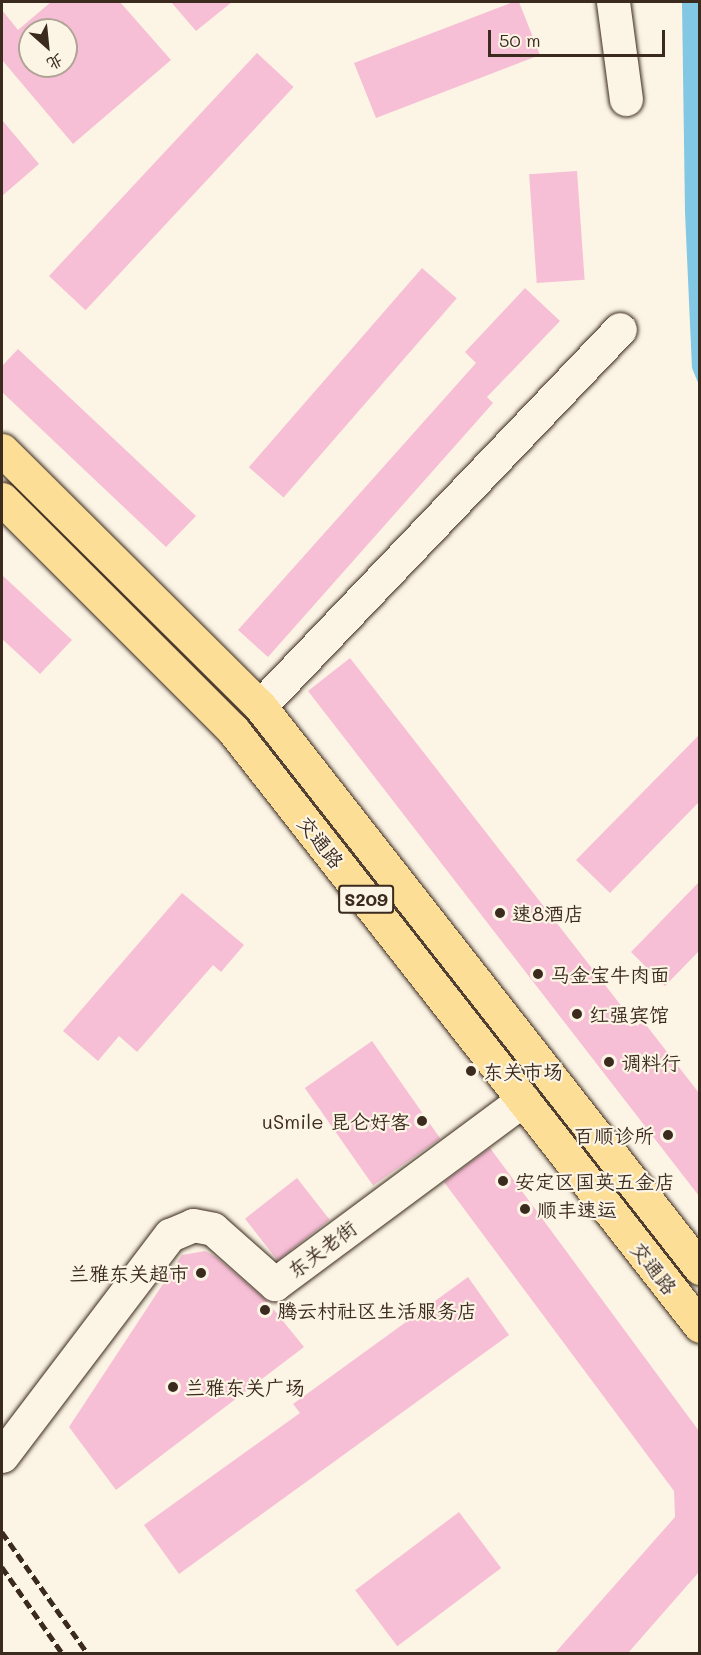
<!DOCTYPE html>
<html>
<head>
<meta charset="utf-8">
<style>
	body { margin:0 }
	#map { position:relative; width:701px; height:1655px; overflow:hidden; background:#fcf5e5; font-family:Mali,"LXGW WenKai TC",sans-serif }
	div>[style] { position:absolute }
	.water>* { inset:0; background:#82c7e3 }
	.building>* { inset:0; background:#f7bfd6; transform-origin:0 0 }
	.roads { filter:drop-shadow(0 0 2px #3b2a1e) drop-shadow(0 0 2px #3b2a1e) }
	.minor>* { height:33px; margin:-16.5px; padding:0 16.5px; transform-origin:16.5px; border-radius:16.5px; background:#fcf5e5 }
	.major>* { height:33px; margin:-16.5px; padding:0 16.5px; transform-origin:16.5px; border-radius:16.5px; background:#fdde96 }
	.rail>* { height:4.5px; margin-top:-2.25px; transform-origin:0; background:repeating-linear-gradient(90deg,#3b2a1e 0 9px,transparent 0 13.5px) }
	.dots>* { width:16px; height:16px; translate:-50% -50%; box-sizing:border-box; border:3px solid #fcf5e5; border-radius:50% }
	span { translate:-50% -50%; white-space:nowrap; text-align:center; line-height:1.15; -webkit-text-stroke:4.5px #fcf5e5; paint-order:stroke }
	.shield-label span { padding:2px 4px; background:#fcf5e5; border:2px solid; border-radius:4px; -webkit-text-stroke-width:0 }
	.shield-label { font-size:18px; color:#3b2a1e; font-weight:700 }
	.street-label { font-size:20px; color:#3b2a1e }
	.poi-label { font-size:20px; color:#3b2a1e }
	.left { translate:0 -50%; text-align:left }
	.right { translate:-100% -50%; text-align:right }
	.frame { position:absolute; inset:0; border:3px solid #3b2a1e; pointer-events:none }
	.north { position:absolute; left:18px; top:18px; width:60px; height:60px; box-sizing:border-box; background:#fcf5e5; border:2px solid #afa495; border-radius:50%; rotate:153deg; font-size:16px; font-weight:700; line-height:24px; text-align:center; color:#3b2a1e }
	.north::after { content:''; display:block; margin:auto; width:21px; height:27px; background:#3b2a1e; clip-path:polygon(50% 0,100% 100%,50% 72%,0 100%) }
	.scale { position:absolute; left:488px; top:30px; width:177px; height:27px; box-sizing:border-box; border:3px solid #3b2a1e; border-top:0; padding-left:8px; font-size:18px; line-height:21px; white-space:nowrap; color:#3b2a1e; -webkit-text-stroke:4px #fcf5e5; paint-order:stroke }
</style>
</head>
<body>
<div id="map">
	<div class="water">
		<i style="clip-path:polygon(682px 2px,700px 2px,699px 385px,692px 368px,685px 212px)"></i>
	</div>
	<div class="building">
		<i style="clip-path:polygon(evenodd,51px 2px,120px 2px,171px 60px,73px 144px,2px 60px,2px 10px,18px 30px,51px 2px,30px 30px,66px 30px,66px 66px,30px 66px,30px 30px)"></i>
		<i style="clip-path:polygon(171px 2px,232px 2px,196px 31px)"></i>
		<i style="clip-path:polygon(513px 2px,519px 2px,540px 55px,376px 118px,354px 63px)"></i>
		<i style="left:257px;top:53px;width:50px;height:305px;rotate:43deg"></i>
		<i style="clip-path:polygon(2px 120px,39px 164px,2px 196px)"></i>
		<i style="left:577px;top:171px;width:109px;height:48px;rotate:86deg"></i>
		<i style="left:422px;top:268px;width:46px;height:264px;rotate:41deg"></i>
		<i style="clip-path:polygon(525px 288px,560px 321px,487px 397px,493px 403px,268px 657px,238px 630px,476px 363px,465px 352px)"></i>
		<i style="clip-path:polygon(18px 349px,196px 516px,166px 547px,2px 392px,2px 366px)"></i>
		<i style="clip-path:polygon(2px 575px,72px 640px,40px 674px,2px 639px)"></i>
		<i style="clip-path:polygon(350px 658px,637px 1026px,643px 1021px,699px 1093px,699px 1196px,308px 691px)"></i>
		<i style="clip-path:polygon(699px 735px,699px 802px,610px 893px,576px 860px)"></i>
		<i style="clip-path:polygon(699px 882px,699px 951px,665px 986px,631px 952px)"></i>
		<i style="clip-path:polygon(182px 893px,244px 945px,221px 972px,213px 965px,137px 1052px,119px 1036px,98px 1061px,63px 1031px)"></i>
		<i style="left:372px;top:1041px;width:119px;height:82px;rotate:55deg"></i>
		<i style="clip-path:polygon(490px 1148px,699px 1431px,699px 1572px,628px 1653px,555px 1653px,675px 1517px,674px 1491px,444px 1182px)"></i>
		<i style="left:297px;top:1178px;width:53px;height:66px;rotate:52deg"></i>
		<i style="clip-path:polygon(205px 1251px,216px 1257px,266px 1300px,304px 1347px,116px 1490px,69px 1427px,182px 1255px)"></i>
		<i style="clip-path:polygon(468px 1277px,509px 1335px,179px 1574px,144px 1525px,300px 1413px,293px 1404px)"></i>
		<i style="left:459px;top:1512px;width:70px;height:130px;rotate:53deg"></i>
	</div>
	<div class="roads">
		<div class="minor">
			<i style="left:613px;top:2px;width:98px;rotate:82.4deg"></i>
			<i style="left:260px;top:706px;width:521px;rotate:-46.32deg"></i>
			<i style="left:2px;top:1456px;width:278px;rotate:-52.8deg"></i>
			<i style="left:170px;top:1235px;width:25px;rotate:-23deg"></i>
			<i style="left:193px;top:1225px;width:20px;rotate:11deg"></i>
			<i style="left:213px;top:1229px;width:83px;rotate:41.6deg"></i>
			<i style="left:275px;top:1284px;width:309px;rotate:-36.6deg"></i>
		</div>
		<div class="major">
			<i style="left:2px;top:450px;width:363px;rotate:44.8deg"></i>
			<i style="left:260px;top:706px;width:714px;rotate:51.94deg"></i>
			<i style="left:2px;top:499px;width:327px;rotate:45deg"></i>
			<i style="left:233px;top:730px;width:757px;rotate:51.92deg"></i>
		</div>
	</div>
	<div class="rail">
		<i style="left:2px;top:1532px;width:149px;rotate:54.8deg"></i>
		<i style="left:2px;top:1567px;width:106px;rotate:55deg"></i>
	</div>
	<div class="dots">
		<i style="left:500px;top:913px;background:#3b2a1e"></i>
		<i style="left:538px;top:974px;background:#3b2a1e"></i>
		<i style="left:577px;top:1014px;background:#3b2a1e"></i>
		<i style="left:609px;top:1062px;background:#3b2a1e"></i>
		<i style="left:471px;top:1071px;background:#3b2a1e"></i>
		<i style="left:422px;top:1121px;background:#3b2a1e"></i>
		<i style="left:668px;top:1135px;background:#3b2a1e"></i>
		<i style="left:503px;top:1181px;background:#3b2a1e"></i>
		<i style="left:525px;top:1209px;background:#3b2a1e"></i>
		<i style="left:201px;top:1273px;background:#3b2a1e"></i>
		<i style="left:265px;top:1310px;background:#3b2a1e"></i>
		<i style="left:173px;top:1387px;background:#3b2a1e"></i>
	</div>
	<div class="shield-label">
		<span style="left:366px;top:899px">S209</span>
	</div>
	<div class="street-label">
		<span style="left:321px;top:842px;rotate:52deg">交通路</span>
		<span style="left:322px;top:1249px;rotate:-37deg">东关老街</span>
		<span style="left:654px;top:1268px;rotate:52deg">交通路</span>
	</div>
	<div class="poi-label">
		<span class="left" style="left:512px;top:913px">速8酒店</span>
		<span class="left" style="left:550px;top:974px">马金宝牛肉面</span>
		<span class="left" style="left:589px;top:1014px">红强宾馆</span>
		<span class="left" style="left:621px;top:1062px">调料行</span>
		<span class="left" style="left:483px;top:1071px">东关市场</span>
		<span class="right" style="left:410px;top:1121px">uSmile 昆仑好客</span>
		<span class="right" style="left:654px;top:1135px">百顺诊所</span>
		<span class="left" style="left:515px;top:1181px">安定区国英五金店</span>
		<span class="left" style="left:537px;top:1209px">顺丰速运</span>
		<span class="right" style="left:189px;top:1273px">兰雅东关超市</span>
		<span class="left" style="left:277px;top:1310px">腾云村社区生活服务店</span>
		<span class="left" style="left:185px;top:1387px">兰雅东关广场</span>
	</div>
	<div class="frame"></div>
	<div class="north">北</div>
	<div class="scale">50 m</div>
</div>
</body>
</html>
